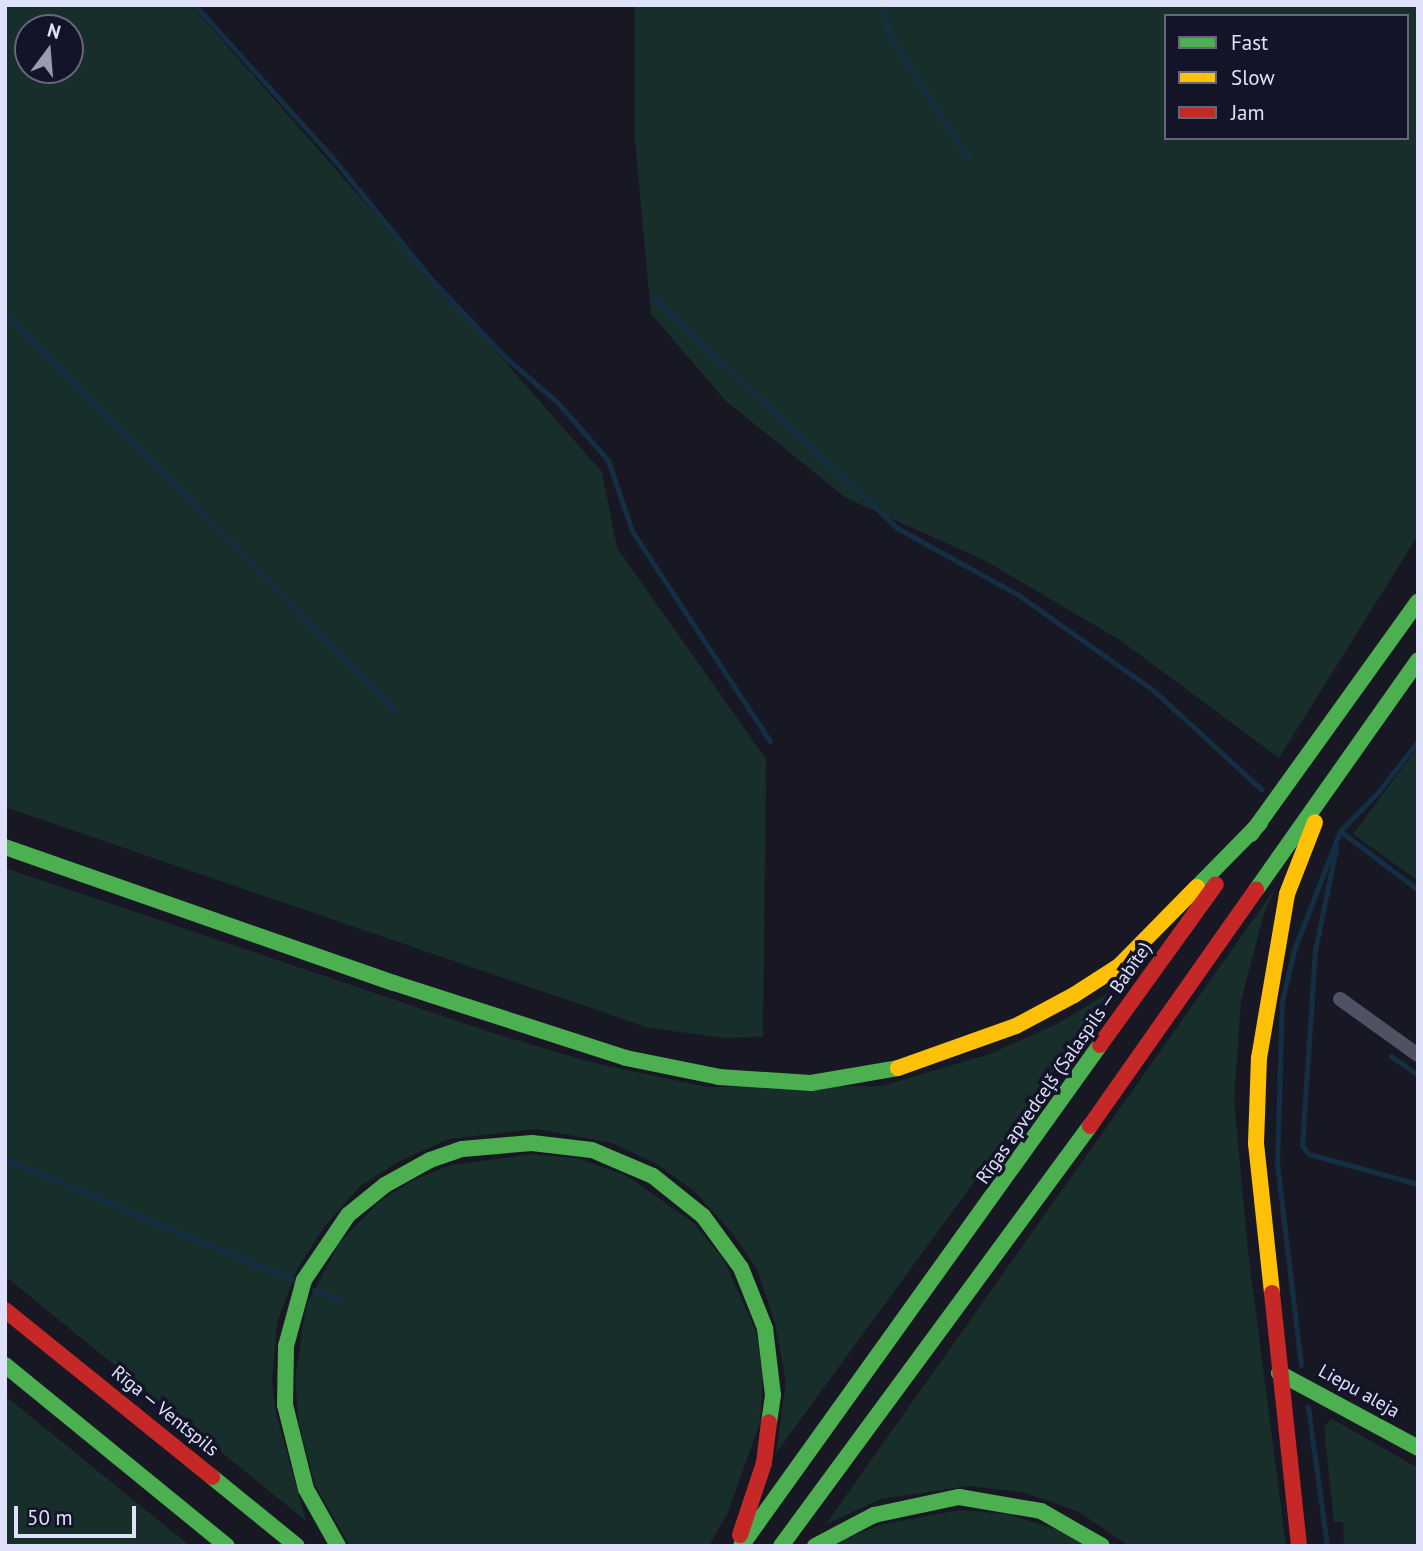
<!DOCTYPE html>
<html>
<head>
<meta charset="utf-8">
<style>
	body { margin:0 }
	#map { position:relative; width:1423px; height:1551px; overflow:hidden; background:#181824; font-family:"PT Sans",sans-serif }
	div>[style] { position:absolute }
	.green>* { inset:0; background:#182e2b }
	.stream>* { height:5px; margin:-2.5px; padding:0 2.5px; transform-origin:2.5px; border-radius:2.5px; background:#142e43 }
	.street>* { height:14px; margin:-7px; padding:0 7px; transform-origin:7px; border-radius:7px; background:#4e5262 }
	.fast>* { height:16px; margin:-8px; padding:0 8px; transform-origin:8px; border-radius:8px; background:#4caf50 }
	.slow>* { height:16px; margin:-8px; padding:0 8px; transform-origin:8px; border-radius:8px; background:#ffc107 }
	.jam>* { height:16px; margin:-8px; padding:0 8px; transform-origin:8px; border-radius:8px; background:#c62828 }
	span { translate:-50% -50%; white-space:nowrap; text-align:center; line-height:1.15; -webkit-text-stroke:7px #141428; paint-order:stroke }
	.street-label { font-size:19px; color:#dfe1fb }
	.frame { position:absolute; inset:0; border:7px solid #dfe1fb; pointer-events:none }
	.legend { position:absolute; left:1164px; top:14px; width:245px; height:126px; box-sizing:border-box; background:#141428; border:2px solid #65667c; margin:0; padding:9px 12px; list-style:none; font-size:21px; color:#dfe1fb }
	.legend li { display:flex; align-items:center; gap:14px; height:35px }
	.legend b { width:35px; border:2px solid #65667c }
	.north { position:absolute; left:14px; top:14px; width:70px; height:70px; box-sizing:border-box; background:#141428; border:2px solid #65667c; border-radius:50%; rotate:16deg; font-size:19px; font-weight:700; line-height:28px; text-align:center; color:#dfe1fb }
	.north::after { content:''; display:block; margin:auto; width:24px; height:32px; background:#999bb0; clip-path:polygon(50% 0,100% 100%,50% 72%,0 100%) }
	.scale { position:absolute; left:14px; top:1506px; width:122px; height:32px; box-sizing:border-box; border:4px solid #dfe1fb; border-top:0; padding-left:9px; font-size:21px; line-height:24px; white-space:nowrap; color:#dfe1fb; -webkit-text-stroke:5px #141428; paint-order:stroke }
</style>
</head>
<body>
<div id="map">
	<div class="green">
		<i style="clip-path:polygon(evenodd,5px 5px,191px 5px,602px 472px,617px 548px,766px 759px,763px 1037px,726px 1038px,649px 1028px,5px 807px,5px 5px,28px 28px,70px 28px,70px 70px,28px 70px,28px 28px)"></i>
		<i style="clip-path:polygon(evenodd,635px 5px,1418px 5px,1418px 535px,1279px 758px,1120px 640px,984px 560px,846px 498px,726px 401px,651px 314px,635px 141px,635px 5px,1166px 16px,1407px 16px,1407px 138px,1166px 138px,1166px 16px)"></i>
		<i style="clip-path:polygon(1418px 747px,1418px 881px,1353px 834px)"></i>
		<i style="clip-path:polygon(5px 868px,493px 1033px,594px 1063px,707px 1087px,882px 1086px,990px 1054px,1057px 1024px,1115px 989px,776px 1453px,786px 1383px,775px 1323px,758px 1272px,734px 1235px,694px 1191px,655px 1163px,612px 1143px,537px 1129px,448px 1139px,398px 1162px,360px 1186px,324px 1227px,297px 1269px,277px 1322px,272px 1382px,276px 1414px,306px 1521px,5px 1276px)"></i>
		<i style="clip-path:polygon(1277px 886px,1264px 913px,1241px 1001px,1234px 1100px,1248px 1251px,1286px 1546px,1129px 1546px,1079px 1512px,1023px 1492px,969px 1486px,881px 1499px,826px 1524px)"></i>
		<i style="clip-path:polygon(531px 1154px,577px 1158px,627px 1176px,694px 1223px,724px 1260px,757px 1334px,763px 1378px,760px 1423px,728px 1512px,709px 1546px,350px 1546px,315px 1485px,299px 1424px,295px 1379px,306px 1306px,339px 1243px,380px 1201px,413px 1180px,451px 1165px)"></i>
		<i style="clip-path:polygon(5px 1396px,19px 1407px,190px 1546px,5px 1546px)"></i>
		<i style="clip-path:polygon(1332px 1419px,1418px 1468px,1418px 1546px,1344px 1546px,1343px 1522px,1334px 1522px,1324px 1427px)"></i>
		<i style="clip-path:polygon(959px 1510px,1006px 1514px,1073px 1534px,1088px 1546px,829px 1546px,879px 1525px)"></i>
	</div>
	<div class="stream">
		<i style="left:195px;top:5px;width:205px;rotate:48deg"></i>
		<i style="left:332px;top:157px;width:157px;rotate:50.9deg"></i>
		<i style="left:431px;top:279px;width:109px;rotate:46.5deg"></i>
		<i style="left:506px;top:358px;width:67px;rotate:40.8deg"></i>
		<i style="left:557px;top:402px;width:77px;rotate:48.7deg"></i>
		<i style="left:608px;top:460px;width:75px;rotate:71.3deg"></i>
		<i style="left:632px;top:531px;width:251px;rotate:56.7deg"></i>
		<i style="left:884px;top:5px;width:28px;rotate:82deg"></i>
		<i style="left:888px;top:33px;width:148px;rotate:57.4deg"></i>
		<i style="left:652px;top:297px;width:337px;rotate:43.3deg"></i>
		<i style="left:897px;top:528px;width:137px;rotate:28.8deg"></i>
		<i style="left:1017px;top:594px;width:166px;rotate:35.2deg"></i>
		<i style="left:1153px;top:690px;width:147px;rotate:42.5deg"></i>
		<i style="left:5px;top:312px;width:559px;rotate:45.58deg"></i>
		<i style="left:1340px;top:831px;width:98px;rotate:37.1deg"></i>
		<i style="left:1336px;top:848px;width:104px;rotate:101.6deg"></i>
		<i style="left:1315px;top:950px;width:196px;rotate:93.8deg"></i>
		<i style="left:1302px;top:1146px;width:11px;rotate:49deg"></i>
		<i style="left:1309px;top:1154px;width:113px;rotate:15.4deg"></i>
		<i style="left:1391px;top:1056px;width:33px;rotate:35deg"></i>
		<i style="left:5px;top:1159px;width:315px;rotate:22.8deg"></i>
		<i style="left:314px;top:1290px;width:25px;rotate:21deg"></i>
		<i style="left:1301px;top:1365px;width:201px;rotate:-96.8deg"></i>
		<i style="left:1277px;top:1165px;width:164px;rotate:-88.3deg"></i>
		<i style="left:1282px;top:1001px;width:52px;rotate:-76.8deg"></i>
		<i style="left:1294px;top:950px;width:128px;rotate:-68.9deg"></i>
		<i style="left:1340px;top:831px;width:56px;rotate:-45.7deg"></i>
		<i style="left:1379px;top:791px;width:63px;rotate:-52deg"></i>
		<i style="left:1308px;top:1407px;width:140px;rotate:82.2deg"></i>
	</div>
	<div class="street">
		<i style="left:1340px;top:999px;width:96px;rotate:35.7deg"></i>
	</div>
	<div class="fast">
		<i style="left:1251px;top:834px;width:286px;rotate:-54.3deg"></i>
		<i style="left:5px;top:847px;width:412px;rotate:19.3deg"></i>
		<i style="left:394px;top:983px;width:244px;rotate:17.9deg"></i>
		<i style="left:626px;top:1058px;width:95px;rotate:11.5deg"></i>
		<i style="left:719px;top:1077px;width:92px;rotate:3.7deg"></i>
		<i style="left:811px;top:1083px;width:88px;rotate:-9.8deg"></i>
		<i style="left:1197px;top:887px;width:90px;rotate:-45.5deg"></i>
		<i style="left:1256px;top:890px;width:281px;rotate:-54.8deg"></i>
		<i style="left:5px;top:1365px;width:286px;rotate:39.2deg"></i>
		<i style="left:1279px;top:1373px;width:158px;rotate:28.3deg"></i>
		<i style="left:212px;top:1477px;width:109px;rotate:39.1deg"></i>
		<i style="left:338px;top:1546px;width:65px;rotate:-119.3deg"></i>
		<i style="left:306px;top:1489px;width:87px;rotate:-104deg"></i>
		<i style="left:285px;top:1405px;width:59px;rotate:-89deg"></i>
		<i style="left:286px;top:1346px;width:68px;rotate:-74.7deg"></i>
		<i style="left:304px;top:1280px;width:78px;rotate:-55.9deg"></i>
		<i style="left:348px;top:1215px;width:48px;rotate:-39deg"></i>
		<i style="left:385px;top:1185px;width:51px;rotate:-29.1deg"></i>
		<i style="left:430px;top:1160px;width:34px;rotate:-19deg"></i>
		<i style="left:462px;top:1149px;width:70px;rotate:-4.9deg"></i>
		<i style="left:532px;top:1143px;width:60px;rotate:6.7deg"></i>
		<i style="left:592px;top:1150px;width:66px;rotate:23.1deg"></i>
		<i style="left:653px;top:1176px;width:64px;rotate:38.7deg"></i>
		<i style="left:703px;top:1216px;width:64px;rotate:53.8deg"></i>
		<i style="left:741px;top:1268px;width:65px;rotate:68.2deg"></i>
		<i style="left:765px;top:1328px;width:67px;rotate:83.2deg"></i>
		<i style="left:773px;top:1395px;width:27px;rotate:98deg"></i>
		<i style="left:741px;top:1546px;width:616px;rotate:-54.38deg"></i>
		<i style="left:781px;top:1546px;width:521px;rotate:-53.66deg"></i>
		<i style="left:815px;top:1546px;width:67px;rotate:-27.7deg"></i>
		<i style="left:874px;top:1515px;width:87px;rotate:-12deg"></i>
		<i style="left:959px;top:1497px;width:83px;rotate:9.7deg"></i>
		<i style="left:1041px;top:1511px;width:70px;rotate:29.8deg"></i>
	</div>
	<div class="slow">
		<i style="left:898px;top:1068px;width:125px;rotate:-19.6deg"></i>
		<i style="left:1016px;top:1026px;width:66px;rotate:-28.1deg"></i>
		<i style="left:1074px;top:995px;width:54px;rotate:-32.8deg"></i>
		<i style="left:1119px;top:966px;width:111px;rotate:-45.4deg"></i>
		<i style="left:1272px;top:1293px;width:151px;rotate:-96.1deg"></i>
		<i style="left:1256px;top:1143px;width:85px;rotate:-88deg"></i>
		<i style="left:1259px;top:1058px;width:166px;rotate:-80.3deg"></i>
		<i style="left:1287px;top:894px;width:77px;rotate:-68.7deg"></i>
	</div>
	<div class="jam">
		<i style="left:1100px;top:1045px;width:198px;rotate:-54.2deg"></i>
		<i style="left:1090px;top:1126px;width:289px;rotate:-54.9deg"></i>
		<i style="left:1272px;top:1293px;width:254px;rotate:83.9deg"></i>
		<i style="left:5px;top:1310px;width:266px;rotate:38.9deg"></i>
		<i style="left:740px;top:1535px;width:76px;rotate:-71.6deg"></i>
		<i style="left:764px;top:1463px;width:41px;rotate:-83deg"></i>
	</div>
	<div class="street-label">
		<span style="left:1064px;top:1063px;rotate:-55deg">Rīgas apvedceļš (Salaspils — Babīte)</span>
		<span style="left:1359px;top:1391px;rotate:29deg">Liepu aleja</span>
		<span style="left:165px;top:1411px;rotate:39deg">Rīga — Ventspils</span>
	</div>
	<div class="frame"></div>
	<ul class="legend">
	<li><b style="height:9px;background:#4caf50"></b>Fast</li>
	<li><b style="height:9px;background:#ffc107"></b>Slow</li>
	<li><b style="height:9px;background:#c62828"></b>Jam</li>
	</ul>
	<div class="north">N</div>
	<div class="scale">50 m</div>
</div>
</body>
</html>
